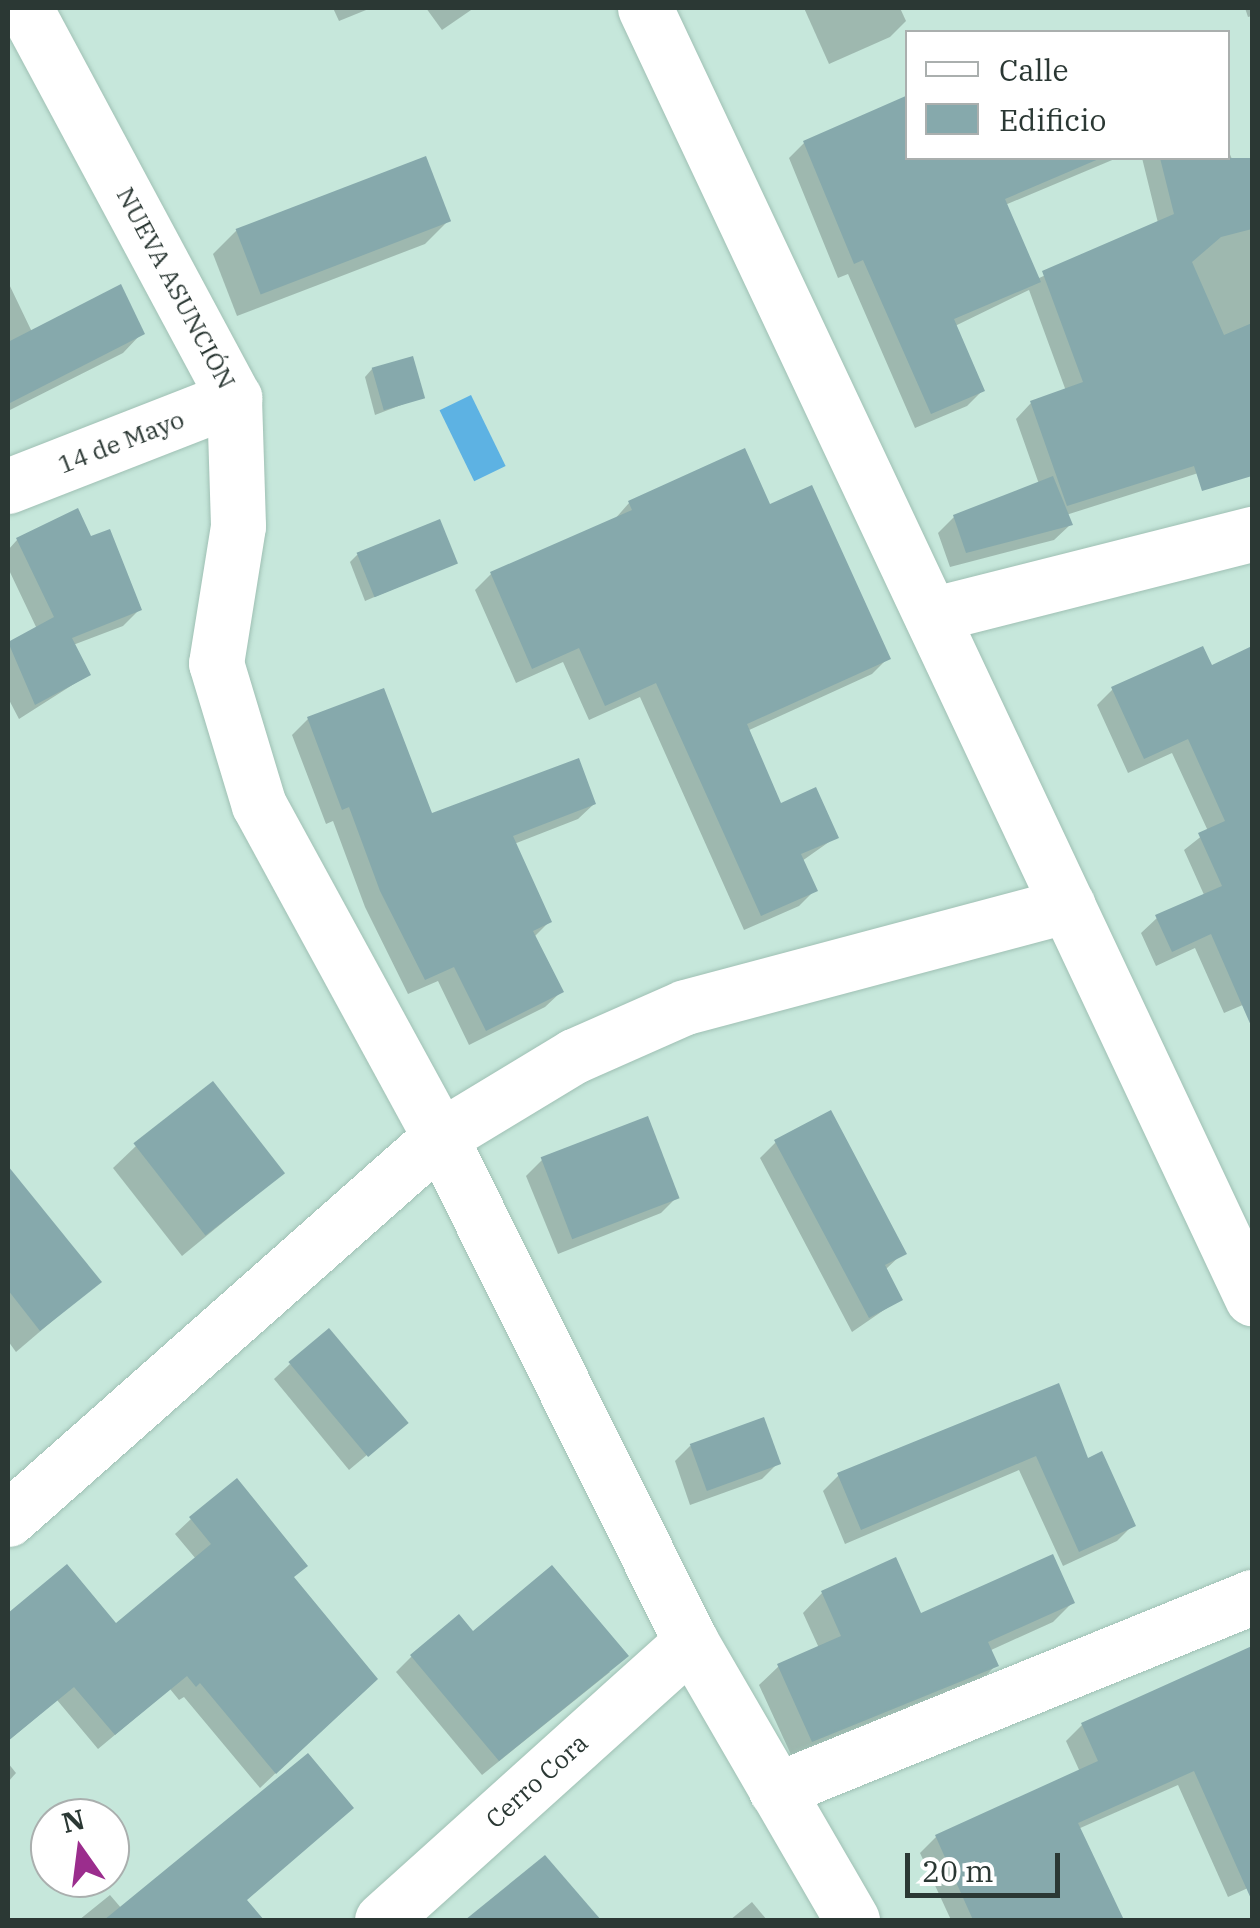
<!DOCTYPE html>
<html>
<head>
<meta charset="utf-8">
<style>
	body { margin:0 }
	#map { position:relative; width:1260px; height:1928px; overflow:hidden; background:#c6e7db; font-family:"IBM Plex Serif",serif }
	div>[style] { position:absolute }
	.water>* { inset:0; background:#5db2e3; transform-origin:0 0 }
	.shadow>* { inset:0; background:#0003 }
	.building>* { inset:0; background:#86a9ac; transform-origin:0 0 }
	.roads { filter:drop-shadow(0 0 2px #9fc0b4) drop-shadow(0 0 2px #9fc0b4) }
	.minor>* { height:55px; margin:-27.5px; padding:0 27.5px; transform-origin:27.5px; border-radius:27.5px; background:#fff }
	span { translate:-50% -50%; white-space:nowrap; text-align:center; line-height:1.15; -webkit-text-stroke:10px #fff; paint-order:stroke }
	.street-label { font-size:25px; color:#2b3834 }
	.frame { position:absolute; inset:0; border:10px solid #2b3834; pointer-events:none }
	.legend { position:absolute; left:905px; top:30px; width:325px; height:130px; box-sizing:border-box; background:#fff; border:2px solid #aaafae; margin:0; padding:12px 18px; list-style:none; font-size:30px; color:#2b3834 }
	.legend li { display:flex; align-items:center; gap:20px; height:50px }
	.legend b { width:50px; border:2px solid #aaafae }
	.north { position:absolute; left:30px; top:1798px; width:100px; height:100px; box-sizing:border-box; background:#fff; border:2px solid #aaafae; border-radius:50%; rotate:346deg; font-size:28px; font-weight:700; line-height:40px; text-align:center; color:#2b3834 }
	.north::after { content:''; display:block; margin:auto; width:35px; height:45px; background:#9b2d8d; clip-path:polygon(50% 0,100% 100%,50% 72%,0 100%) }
	.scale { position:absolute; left:905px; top:1853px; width:155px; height:45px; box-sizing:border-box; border:5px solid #2b3834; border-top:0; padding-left:12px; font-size:30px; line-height:35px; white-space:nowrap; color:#2b3834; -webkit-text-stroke:8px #fff; paint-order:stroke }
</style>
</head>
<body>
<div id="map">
	<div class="water">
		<i style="left:471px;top:395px;width:79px;height:35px;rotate:64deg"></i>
	</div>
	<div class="shadow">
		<i style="clip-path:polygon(333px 8px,371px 8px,339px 21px)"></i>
		<i style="clip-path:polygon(426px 8px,474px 8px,442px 30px)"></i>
		<i style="clip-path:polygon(804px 8px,900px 8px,906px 21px,890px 37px,829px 64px)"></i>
		<i style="clip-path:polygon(1245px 8px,1252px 8px,1252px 16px,1248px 17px)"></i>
		<i style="clip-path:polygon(804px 143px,921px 158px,924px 164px,945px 158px,1117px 158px,1005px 205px,1037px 279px,1158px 223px,1142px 158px,1228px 158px,1228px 150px,1235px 166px,1252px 162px,1252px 443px,1211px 469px,1066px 515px,1070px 525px,1054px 540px,950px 567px,938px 533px,954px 517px,1039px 484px,1016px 419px,1031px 403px,1066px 391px,1029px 290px,955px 326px,982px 391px,967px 406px,915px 428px,848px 274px,838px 278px,789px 158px)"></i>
		<i style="clip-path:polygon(448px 221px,425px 244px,237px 316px,213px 254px,236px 231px)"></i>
		<i style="clip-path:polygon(8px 282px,32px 332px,142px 333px,123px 353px,8px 411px)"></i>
		<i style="clip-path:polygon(372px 369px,422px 397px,375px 415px,365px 377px)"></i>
		<i style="clip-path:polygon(629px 503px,769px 508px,888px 658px,872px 674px,747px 731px,780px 807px,836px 837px,802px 861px,815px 890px,799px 906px,744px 930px,640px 697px,589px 720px,563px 662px,516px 683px,475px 590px,491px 574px,614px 520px)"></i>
		<i style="clip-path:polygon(90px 539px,139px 610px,123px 626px,73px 645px,88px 675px,19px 719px,8px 698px,8px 644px,37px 629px,8px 568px,8px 550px,17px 540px)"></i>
		<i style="clip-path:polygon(357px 555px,455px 563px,365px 601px,350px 562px)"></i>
		<i style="clip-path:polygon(1252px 649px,1252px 1001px,1224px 1013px,1195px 948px,1156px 966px,1141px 933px,1157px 918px,1205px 897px,1184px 850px,1208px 831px,1172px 753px,1128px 773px,1097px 705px,1113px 689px,1211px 668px)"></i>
		<i style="clip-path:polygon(308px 719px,430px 816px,594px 804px,578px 819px,514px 844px,549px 922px,533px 938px,561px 992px,545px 1007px,469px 1045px,438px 981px,408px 994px,365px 907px,333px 821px,326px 824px,292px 735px)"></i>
		<i style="clip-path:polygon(776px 1142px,903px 1253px,885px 1270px,900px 1299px,852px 1332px,760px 1158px)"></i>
		<i style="clip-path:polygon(136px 1146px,283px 1173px,182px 1256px,113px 1168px)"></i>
		<i style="clip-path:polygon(542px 1160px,677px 1197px,661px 1213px,558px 1254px,526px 1176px)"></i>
		<i style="clip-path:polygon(8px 1170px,98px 1282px,16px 1352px,8px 1341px)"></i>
		<i style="clip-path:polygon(290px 1364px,405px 1423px,349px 1470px,274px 1379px)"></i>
		<i style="clip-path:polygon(1058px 1386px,1087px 1461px,1133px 1525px,1117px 1541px,1063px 1566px,1019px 1470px,845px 1544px,823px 1491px,839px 1475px)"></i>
		<i style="clip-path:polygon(690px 1446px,778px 1463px,762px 1479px,690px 1505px,675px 1461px)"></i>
		<i style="clip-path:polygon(191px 1519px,292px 1579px,359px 1694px,260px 1788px,184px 1697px,179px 1700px,170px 1689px,98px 1749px,57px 1700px,8px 1741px,8px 1617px,66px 1568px,116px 1627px,196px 1559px,175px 1534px)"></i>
		<i style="clip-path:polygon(822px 1593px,920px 1616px,1072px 1603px,1053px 1622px,989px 1651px,996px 1665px,977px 1685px,793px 1759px,759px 1685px,779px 1666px,819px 1648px,803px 1613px)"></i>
		<i style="clip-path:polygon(472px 1634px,610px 1672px,482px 1775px,396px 1672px,412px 1656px)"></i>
		<i style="clip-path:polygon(1252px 1649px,1252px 1898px,1248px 1888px,1228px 1897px,1178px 1785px,1078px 1829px,1120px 1920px,951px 1920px,920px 1853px,936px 1837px,1080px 1772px,1066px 1741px,1082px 1725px)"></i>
		<i style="clip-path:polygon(8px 1763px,16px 1773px,8px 1782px)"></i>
		<i style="clip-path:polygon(110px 1895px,122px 1909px,245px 1901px,257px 1917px,79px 1920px)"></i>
		<i style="clip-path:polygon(752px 1902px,767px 1920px,730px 1920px)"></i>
	</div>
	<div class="building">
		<i style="clip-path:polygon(908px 95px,908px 158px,1101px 158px,1005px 199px,1041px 282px,954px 319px,985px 391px,931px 414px,863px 260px,854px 264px,803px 141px)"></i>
		<i style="left:426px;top:156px;width:70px;height:204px;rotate:69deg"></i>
		<i style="clip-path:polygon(1160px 158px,1252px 158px,1252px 229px,1221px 237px,1192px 262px,1224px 335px,1252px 323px,1252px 476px,1202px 491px,1194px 466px,1067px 506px,1030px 401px,1083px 382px,1042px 271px,1174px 214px)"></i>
		<i style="clip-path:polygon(121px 284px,145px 334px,8px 404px,8px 342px)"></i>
		<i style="left:413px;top:356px;width:44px;height:43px;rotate:74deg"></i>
		<i style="clip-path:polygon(745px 448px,770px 504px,812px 485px,891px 659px,747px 724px,781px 803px,816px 787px,839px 838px,801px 854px,818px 891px,761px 916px,656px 683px,605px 706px,579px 648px,532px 669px,490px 572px,632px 510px,628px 501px)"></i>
		<i style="clip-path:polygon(1053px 476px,1073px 525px,966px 553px,953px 515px)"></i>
		<i style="clip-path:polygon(78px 508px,91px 536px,110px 529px,142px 610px,72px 638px,91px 675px,35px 705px,8px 642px,54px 617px,16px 538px)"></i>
		<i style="left:440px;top:519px;width:48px;height:90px;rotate:68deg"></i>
		<i style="clip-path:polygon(1203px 646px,1212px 665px,1252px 646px,1252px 1028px,1211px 934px,1172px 952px,1155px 915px,1222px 886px,1198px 833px,1225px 821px,1188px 739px,1144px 759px,1111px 687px)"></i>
		<i style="clip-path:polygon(384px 688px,432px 813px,579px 758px,596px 804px,513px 836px,552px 922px,533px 931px,564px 992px,486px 1031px,454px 967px,425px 980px,380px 891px,349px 807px,342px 810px,307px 717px)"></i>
		<i style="left:213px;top:1081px;width:117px;height:101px;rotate:52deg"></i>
		<i style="clip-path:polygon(831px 1110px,907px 1254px,885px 1265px,903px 1300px,869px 1318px,774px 1140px)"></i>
		<i style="left:648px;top:1116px;width:88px;height:115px;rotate:69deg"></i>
		<i style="clip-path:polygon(8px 1166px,102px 1282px,40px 1331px,8px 1290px)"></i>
		<i style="left:329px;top:1328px;width:124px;height:53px;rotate:50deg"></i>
		<i style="clip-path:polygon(1059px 1383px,1088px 1458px,1102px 1451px,1136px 1526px,1079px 1552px,1036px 1456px,861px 1530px,837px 1473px)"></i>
		<i style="left:764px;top:1417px;width:50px;height:79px;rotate:70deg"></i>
		<i style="clip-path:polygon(237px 1478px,308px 1566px,294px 1577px,378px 1679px,276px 1774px,200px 1683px,196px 1687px,187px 1676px,115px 1735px,74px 1687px,8px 1741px,8px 1613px,67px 1564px,116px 1623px,211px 1544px,189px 1517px)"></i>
		<i style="clip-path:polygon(1053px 1554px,1075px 1603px,988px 1642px,999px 1666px,812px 1742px,777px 1664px,841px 1636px,821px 1591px,896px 1557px,921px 1613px)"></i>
		<i style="clip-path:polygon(552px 1565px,629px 1656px,499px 1761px,410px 1655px,459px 1614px,473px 1631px)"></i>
		<i style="clip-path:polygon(1252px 1646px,1252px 1901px,1194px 1771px,1078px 1823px,1124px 1920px,973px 1920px,935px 1835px,1098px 1761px,1081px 1723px)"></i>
		<i style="clip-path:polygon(308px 1753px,354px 1808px,247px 1900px,264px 1920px,104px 1920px)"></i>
		<i style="clip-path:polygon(545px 1855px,601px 1920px,465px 1920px)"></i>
	</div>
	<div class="roads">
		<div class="minor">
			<i style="left:25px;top:8px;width:442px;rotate:61.8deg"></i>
			<i style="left:234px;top:398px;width:128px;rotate:88.2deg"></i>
			<i style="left:238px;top:526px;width:139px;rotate:99.1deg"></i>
			<i style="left:216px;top:663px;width:148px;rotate:73.2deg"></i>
			<i style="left:259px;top:805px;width:378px;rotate:61.4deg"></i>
			<i style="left:440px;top:1137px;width:564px;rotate:63.57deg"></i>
			<i style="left:691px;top:1642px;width:321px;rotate:59.9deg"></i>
			<i style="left:645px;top:8px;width:1426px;rotate:64.8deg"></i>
			<i style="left:8px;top:486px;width:243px;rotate:-21.3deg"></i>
			<i style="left:931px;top:615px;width:331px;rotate:-14.2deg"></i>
			<i style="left:8px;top:1519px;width:577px;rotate:-41.49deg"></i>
			<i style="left:440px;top:1137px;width:157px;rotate:-31.2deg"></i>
			<i style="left:574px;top:1056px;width:121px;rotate:-23.8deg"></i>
			<i style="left:685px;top:1007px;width:396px;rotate:-14.9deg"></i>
			<i style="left:776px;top:1790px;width:514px;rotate:-22.07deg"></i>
			<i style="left:382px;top:1920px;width:416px;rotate:-42deg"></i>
		</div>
	</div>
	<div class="street-label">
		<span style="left:176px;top:288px;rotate:62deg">NUEVA ASUNCIÓN</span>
		<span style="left:121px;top:442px;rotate:-21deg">14 de Mayo</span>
		<span style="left:537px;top:1781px;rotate:-42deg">Cerro Cora</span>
	</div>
	<div class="frame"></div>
	<ul class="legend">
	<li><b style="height:12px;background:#fff"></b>Calle</li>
	<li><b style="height:28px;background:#86a9ac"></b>Edificio</li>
	</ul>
	<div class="north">N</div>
	<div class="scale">20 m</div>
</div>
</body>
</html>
